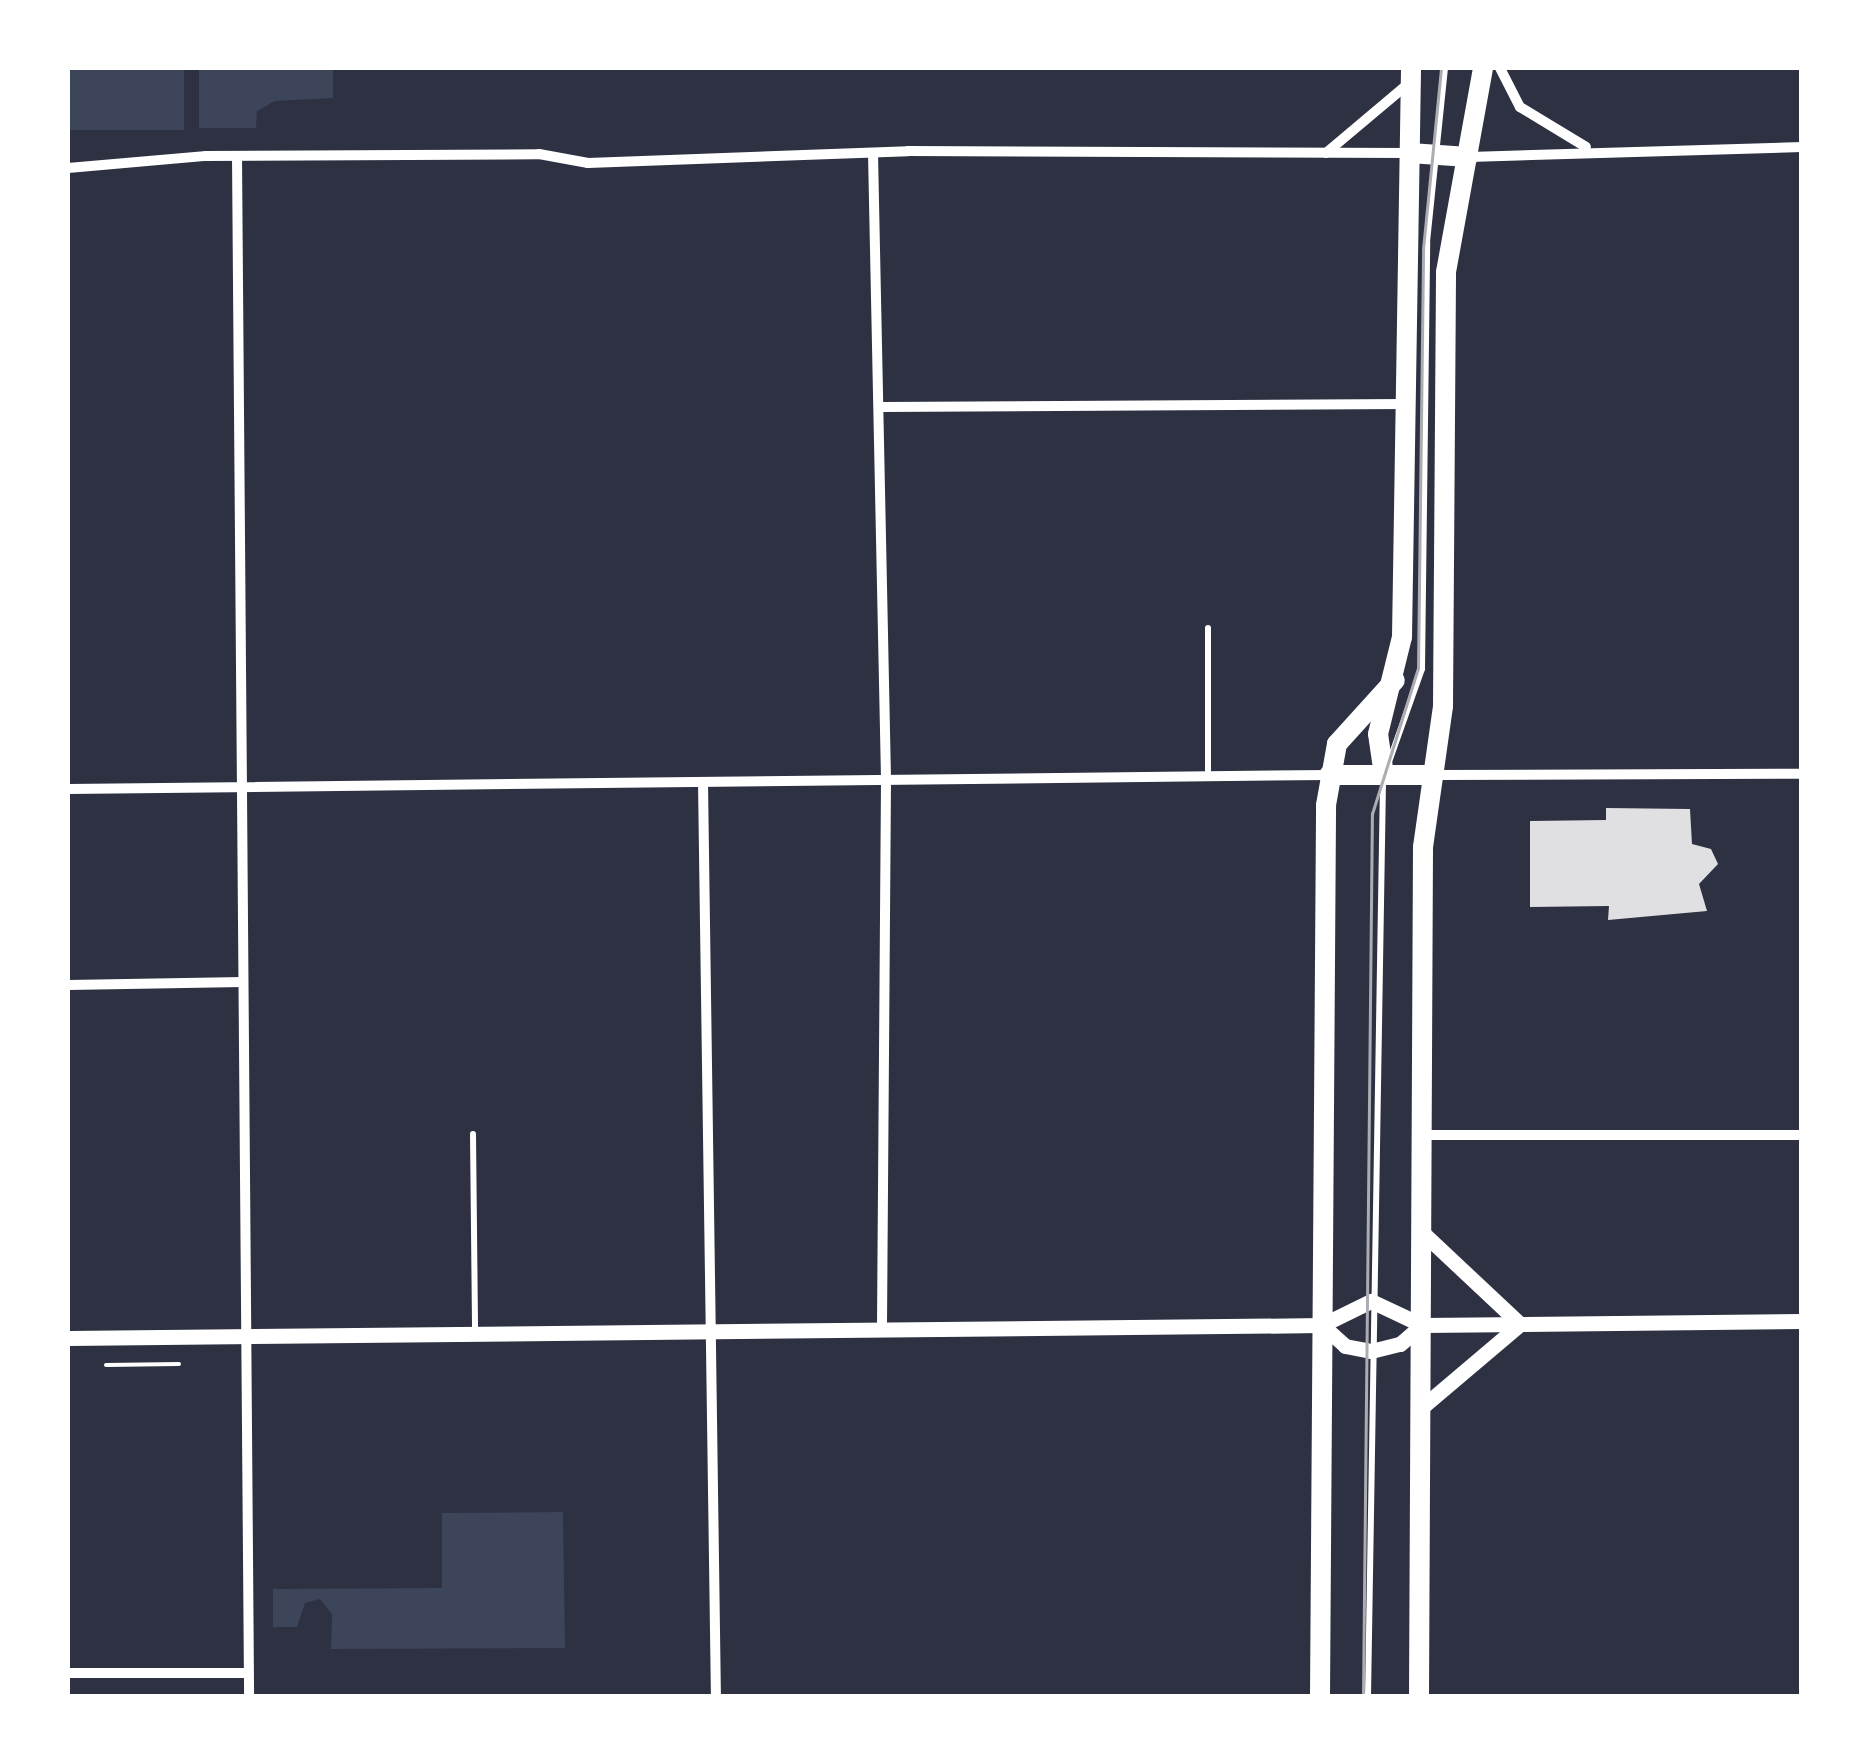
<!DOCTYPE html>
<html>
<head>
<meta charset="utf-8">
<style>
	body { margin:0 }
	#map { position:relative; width:1869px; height:1764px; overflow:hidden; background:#2d3142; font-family:"IBM Plex Serif",serif }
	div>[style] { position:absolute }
	.green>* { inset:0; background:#3c4559; transform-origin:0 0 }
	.building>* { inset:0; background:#e0e0e3 }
	.path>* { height:4px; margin:-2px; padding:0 2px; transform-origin:2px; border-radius:2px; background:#fff }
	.service>* { height:6px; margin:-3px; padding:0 3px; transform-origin:3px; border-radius:3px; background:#fff }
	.minor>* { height:10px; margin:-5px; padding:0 5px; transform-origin:5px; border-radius:5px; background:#fff }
	.tertiary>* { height:15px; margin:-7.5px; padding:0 7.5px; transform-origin:7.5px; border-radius:7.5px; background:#fff }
	.primary>* { height:20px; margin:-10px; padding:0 10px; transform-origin:10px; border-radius:10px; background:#fff }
	.tram>* { height:2.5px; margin:-1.25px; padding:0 1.25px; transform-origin:1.25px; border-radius:1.25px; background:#abadb3 }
	span { translate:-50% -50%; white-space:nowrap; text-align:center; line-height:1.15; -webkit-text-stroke:10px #fff; paint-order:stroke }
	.frame { position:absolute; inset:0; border:70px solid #fff; pointer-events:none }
</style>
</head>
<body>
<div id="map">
	<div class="green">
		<i style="left:68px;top:68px;width:116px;height:62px"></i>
		<i style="clip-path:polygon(199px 68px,333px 68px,333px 98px,275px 101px,257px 111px,256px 128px,199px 128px)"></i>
		<i style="clip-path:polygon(563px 1512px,565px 1648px,331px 1649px,332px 1614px,320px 1599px,305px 1603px,297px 1627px,273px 1627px,273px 1589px,442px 1588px,442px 1513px)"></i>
	</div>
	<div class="building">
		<i style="clip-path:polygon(1606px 808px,1690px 809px,1692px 844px,1711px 849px,1718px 864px,1699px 884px,1707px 911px,1608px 920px,1609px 906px,1530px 907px,1530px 821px,1606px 820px)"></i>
	</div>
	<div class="path">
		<i style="left:106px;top:1365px;width:73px;rotate:-0.8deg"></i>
	</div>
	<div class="service">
		<i style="left:1208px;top:628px;width:148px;rotate:90deg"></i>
		<i style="left:1389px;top:762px;width:99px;rotate:-70.5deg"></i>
		<i style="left:1422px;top:669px;width:427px;rotate:-89.3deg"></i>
		<i style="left:1427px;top:242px;width:175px;rotate:-84.1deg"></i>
		<i style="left:473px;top:1134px;width:199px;rotate:89.4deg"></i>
		<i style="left:1368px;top:1696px;width:917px;rotate:-89.06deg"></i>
	</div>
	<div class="minor">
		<i style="left:1500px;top:68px;width:44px;rotate:62.9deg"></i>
		<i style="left:1520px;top:107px;width:77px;rotate:31.2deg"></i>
		<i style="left:873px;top:153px;width:627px;rotate:88.81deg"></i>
		<i style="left:886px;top:780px;width:550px;rotate:90.42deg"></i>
		<i style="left:1326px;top:153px;width:107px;rotate:-40.1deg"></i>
		<i style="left:237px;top:156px;width:1540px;rotate:89.55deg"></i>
		<i style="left:1469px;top:157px;width:333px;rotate:-1.7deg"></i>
		<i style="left:68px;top:168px;width:139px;rotate:-5deg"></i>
		<i style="left:206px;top:156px;width:333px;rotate:-0.3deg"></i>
		<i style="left:539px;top:154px;width:50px;rotate:10.4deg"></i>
		<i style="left:588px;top:163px;width:320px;rotate:-2.1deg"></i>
		<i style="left:908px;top:151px;width:501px;rotate:0.23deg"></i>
		<i style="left:882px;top:407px;width:524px;rotate:-0.33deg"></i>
		<i style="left:1435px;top:775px;width:367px;rotate:-0.2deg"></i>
		<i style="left:703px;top:782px;width:914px;rotate:89.19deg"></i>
		<i style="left:68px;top:789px;width:1261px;rotate:-0.64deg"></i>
		<i style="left:68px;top:985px;width:175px;rotate:-1deg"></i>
		<i style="left:1423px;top:1135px;width:379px"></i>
		<i style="left:68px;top:1673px;width:180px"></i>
	</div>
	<div class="tertiary">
		<i style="left:1423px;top:1233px;width:133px;rotate:43.2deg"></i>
		<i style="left:1322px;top:1325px;width:31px;rotate:42deg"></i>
		<i style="left:1345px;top:1346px;width:26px;rotate:11deg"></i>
		<i style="left:1371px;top:1351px;width:30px;rotate:-14deg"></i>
		<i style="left:1400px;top:1344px;width:29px;rotate:-41deg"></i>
		<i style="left:1422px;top:1325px;width:380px;rotate:-0.6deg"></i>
		<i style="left:68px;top:1338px;width:1254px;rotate:-0.59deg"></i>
		<i style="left:1322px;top:1325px;width:55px;rotate:-26.1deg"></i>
		<i style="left:1371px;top:1301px;width:56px;rotate:25.2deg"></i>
		<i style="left:1421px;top:1408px;width:130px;rotate:-40.3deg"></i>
	</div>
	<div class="primary">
		<i style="left:1410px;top:153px;width:58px;rotate:3.9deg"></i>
		<i style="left:1329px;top:775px;width:105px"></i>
		<i style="left:1384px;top:775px;width:41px;rotate:-98.3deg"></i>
		<i style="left:1378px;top:734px;width:100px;rotate:-76.1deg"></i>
		<i style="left:1402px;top:637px;width:569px;rotate:-89.09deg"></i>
		<i style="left:1320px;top:1696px;width:891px;rotate:-89.61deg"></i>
		<i style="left:1326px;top:805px;width:62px;rotate:-79.8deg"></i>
		<i style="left:1337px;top:744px;width:86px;rotate:-47.8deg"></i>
		<i style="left:1419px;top:1696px;width:849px;rotate:-89.73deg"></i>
		<i style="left:1423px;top:847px;width:142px;rotate:-81.9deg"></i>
		<i style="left:1443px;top:706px;width:434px;rotate:-89.6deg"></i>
		<i style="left:1446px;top:272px;width:207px;rotate:-79.7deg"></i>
	</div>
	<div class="tram">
		<i style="left:1363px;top:1696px;width:882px;rotate:-89.42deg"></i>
		<i style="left:1372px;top:814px;width:153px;rotate:-72.5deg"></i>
		<i style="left:1418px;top:668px;width:419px;rotate:-89.3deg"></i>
		<i style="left:1423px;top:249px;width:182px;rotate:-84.3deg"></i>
	</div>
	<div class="frame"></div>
</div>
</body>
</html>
